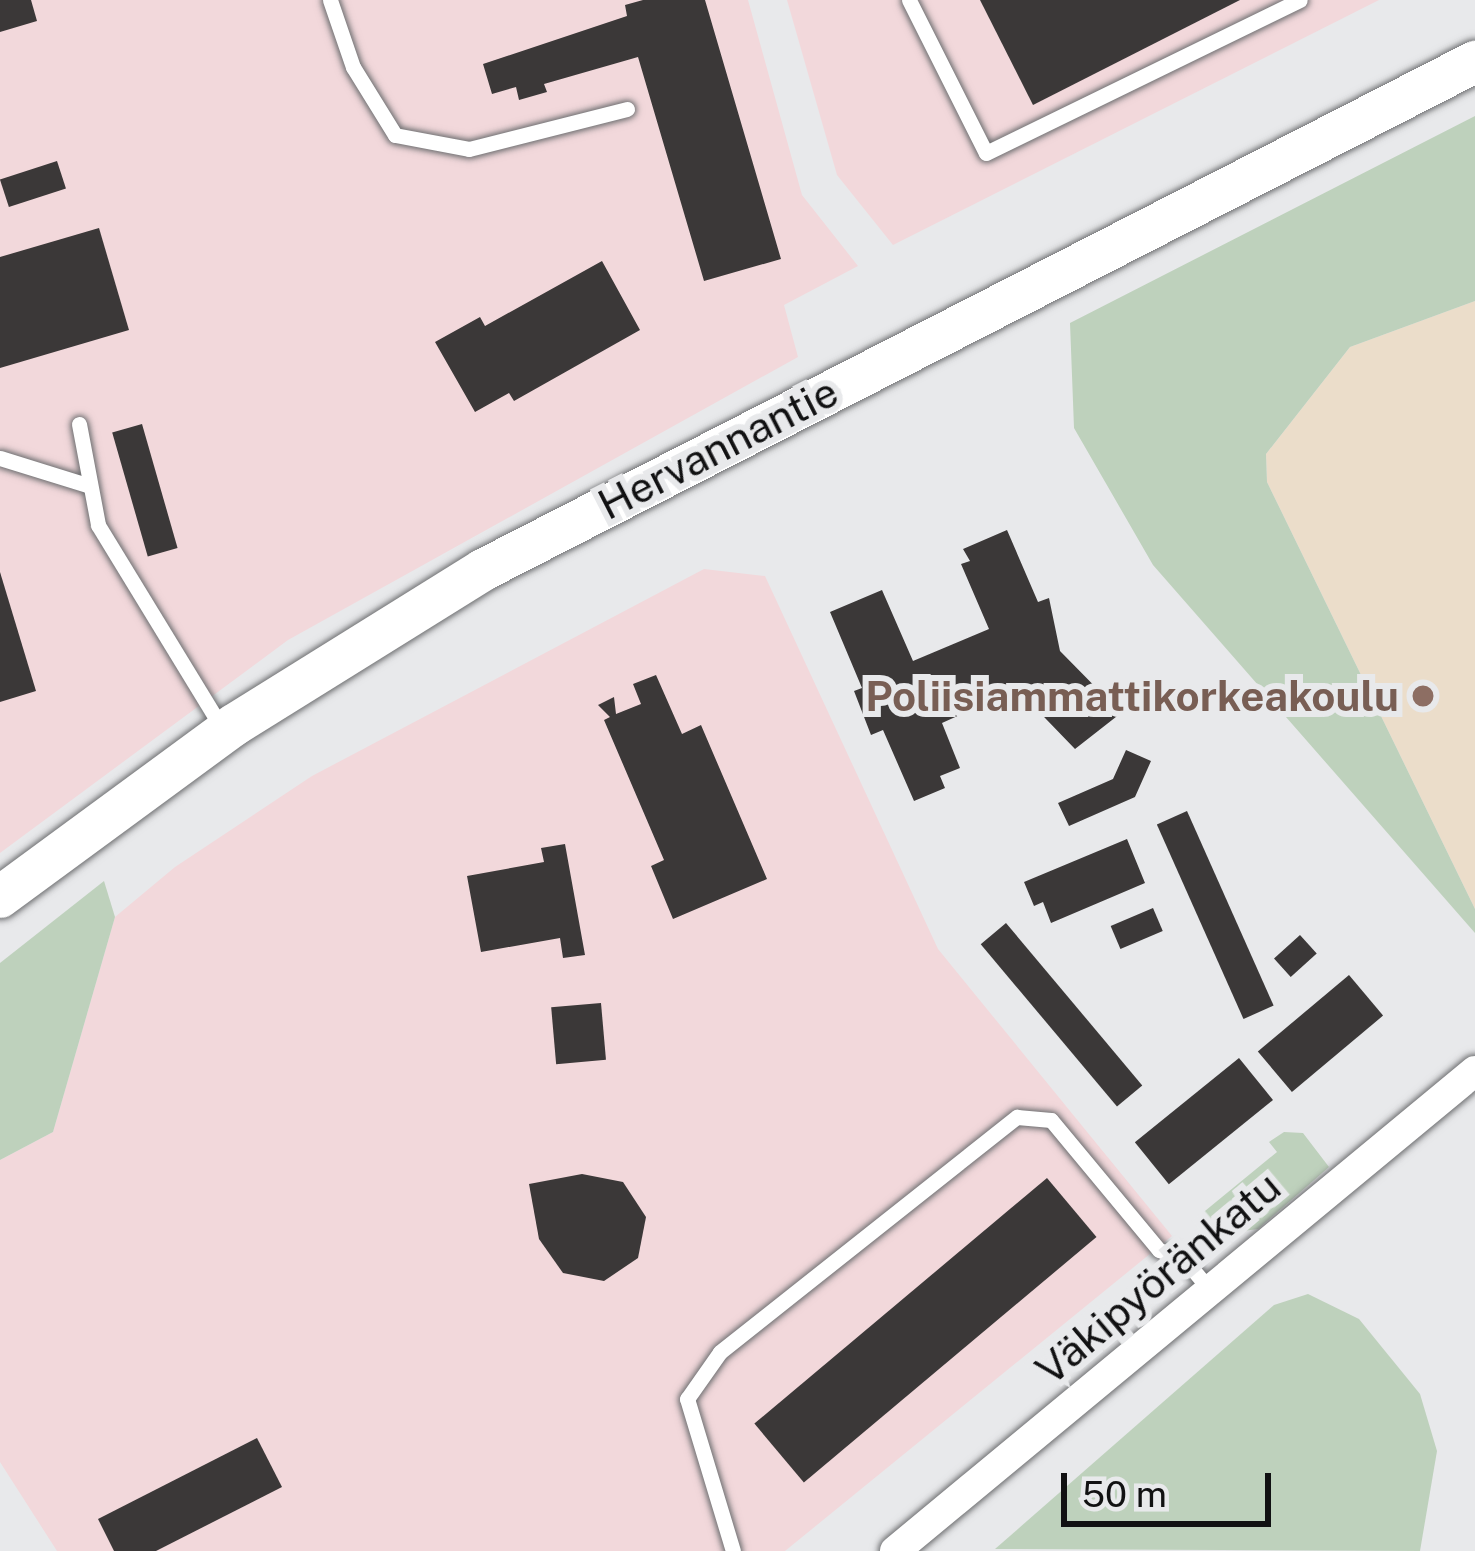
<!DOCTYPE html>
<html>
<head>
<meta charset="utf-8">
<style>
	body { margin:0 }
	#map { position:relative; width:1475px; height:1551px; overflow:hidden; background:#e8e9eb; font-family:"Public Sans",sans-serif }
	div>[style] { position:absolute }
	.industrial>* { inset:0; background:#f2d8db }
	.education>* { inset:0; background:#ebddca }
	.green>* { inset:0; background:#bed1bc }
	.building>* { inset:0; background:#3b3838; transform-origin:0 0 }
	.roads { filter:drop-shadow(0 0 3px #6d6e70) drop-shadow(0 0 3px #6d6e70) }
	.lane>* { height:15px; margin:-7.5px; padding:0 7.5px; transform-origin:7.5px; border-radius:7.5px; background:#fff }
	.street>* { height:30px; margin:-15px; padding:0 15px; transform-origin:15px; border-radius:15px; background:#fff }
	.secondary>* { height:42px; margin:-21px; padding:0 21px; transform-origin:21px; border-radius:21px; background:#fff }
	.dots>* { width:33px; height:33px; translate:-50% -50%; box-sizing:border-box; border:6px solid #e8e9eb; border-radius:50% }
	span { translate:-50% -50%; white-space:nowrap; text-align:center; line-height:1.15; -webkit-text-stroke:12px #e8e9eb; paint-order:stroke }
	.street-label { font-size:42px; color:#111112 }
	.education-label { font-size:42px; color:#785e54; font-weight:700 }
	.right { translate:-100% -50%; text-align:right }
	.scale { position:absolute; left:1061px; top:1473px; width:210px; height:54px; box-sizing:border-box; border:6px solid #111112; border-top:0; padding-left:15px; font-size:36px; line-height:42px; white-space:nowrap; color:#111112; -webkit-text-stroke:9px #e8e9eb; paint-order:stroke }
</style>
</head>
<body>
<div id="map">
	<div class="industrial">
		<i style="clip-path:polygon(0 0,748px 0,802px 195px,858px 266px,784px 305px,798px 357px,288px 640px,0 853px)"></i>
		<i style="clip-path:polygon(787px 0,1379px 0,893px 245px,837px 175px)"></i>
		<i style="clip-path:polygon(704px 569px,765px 576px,938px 949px,1172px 1236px,785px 1551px,57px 1551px,0 1462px,0 1160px,53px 1132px,115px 917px,175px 867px,312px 776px)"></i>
	</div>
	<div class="education">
		<i style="clip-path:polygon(1475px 301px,1475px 909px,1267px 482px,1266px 454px,1350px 347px)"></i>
	</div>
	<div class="green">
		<i style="clip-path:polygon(1475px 116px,1475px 301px,1350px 347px,1266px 454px,1267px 482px,1475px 909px,1475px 933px,1153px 565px,1074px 428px,1070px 323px)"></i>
		<i style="clip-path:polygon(104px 881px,115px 917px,53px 1132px,0 1160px,0 963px)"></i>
		<i style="clip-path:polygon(1284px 1132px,1303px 1133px,1329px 1167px,1258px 1229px,1221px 1234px,1194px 1220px,1277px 1152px,1269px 1142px)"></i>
		<i style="clip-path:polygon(1308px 1294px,1359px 1319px,1420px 1394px,1437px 1451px,1420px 1551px,995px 1549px,1274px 1305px)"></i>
	</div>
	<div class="building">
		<i style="clip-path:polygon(0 0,31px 0,37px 21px,0 32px)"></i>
		<i style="clip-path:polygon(643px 0,705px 0,781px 259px,704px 281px,638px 57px,544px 84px,547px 92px,519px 100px,516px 87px,492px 94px,483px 64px,627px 16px,625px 5px)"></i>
		<i style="clip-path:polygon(980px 0,1240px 0,1033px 105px)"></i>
		<i style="left:57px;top:161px;width:29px;height:60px;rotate:72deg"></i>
		<i style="clip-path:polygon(99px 228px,129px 330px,0 368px,0 257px)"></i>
		<i style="clip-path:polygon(602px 261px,640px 330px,514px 401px,509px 393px,475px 412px,435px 342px,480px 317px,485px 326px)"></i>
		<i style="left:142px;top:424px;width:129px;height:31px;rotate:74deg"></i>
		<i style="clip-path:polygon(1007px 530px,1038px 602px,1049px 598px,1060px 651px,1121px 713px,1075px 749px,1017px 689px,942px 723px,960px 768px,940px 776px,945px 788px,914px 801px,883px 730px,871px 735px,854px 691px,862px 688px,830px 612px,882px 590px,913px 661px,989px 629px,961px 564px,970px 561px,963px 549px)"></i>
		<i style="clip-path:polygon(0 572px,36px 691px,0 702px)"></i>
		<i style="clip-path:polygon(656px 675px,682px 734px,701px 725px,767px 879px,673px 919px,651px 866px,664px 860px,604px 720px,610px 717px,598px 705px,614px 697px,616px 714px,641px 704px,633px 684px)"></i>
		<i style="clip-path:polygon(1126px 750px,1151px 761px,1135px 797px,1069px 826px,1058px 803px,1113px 779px)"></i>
		<i style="left:1187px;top:811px;width:213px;height:33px;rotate:66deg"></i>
		<i style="clip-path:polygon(1127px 839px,1145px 883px,1051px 923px,1043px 902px,1034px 906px,1024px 882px)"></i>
		<i style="clip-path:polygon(565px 844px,585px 955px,563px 958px,560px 938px,481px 952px,467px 876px,544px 862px,541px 848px)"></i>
		<i style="left:1153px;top:908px;width:25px;height:46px;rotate:67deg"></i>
		<i style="left:1006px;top:923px;width:212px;height:33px;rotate:50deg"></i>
		<i style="left:1300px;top:935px;width:25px;height:35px;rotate:48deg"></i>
		<i style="left:1349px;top:975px;width:53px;height:119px;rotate:50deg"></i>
		<i style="left:601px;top:1003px;width:57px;height:50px;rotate:85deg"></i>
		<i style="left:1239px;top:1058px;width:54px;height:134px;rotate:51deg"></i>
		<i style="clip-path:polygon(582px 1174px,623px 1182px,646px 1217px,638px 1258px,604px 1281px,563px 1273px,539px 1239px,529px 1184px)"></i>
		<i style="left:1047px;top:1178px;width:77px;height:382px;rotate:50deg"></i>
		<i style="clip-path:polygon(257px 1438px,282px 1487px,156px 1551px,114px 1551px,98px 1519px)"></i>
	</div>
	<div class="roads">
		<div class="lane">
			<i style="left:330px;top:0;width:71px;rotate:71.1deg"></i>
			<i style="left:353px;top:67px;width:80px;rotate:58.3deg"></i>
			<i style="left:395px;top:135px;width:75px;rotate:10.7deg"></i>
			<i style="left:469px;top:149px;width:163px;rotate:-14.2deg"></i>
			<i style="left:909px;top:0;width:171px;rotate:63.3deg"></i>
			<i style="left:986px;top:153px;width:349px;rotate:-26deg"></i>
			<i style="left:79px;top:424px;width:103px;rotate:79.3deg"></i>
			<i style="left:98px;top:525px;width:240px;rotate:58.6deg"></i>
			<i style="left:0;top:458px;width:94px;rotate:17.3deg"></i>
			<i style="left:733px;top:1551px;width:159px;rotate:-106.8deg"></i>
			<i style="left:687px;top:1399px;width:57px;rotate:-54.9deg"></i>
			<i style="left:720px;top:1352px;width:379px;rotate:-38.4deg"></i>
			<i style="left:1017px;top:1117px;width:34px;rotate:5deg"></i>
			<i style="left:1051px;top:1120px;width:169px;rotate:50.3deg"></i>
			<i style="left:1159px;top:1250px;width:27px;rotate:20deg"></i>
			<i style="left:1184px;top:1259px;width:39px;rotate:50deg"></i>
		</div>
		<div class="street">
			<i style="left:895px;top:1551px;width:753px;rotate:-39.61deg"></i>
		</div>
		<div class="secondary">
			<i style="left:0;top:897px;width:290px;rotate:-36.3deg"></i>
			<i style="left:234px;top:725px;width:293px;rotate:-31.9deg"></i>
			<i style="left:483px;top:570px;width:1115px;rotate:-27.12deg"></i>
		</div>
	</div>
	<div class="dots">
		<i style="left:1423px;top:696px;background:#8d6e63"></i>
	</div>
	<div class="street-label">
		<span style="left:718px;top:448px;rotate:-27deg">Hervannantie</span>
		<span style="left:1158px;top:1278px;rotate:-40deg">Väkipyöränkatu</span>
	</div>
	<div class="education-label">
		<span class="right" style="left:1399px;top:696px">Poliisiammattikorkeakoulu</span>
	</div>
	<div class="scale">50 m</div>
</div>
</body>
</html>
